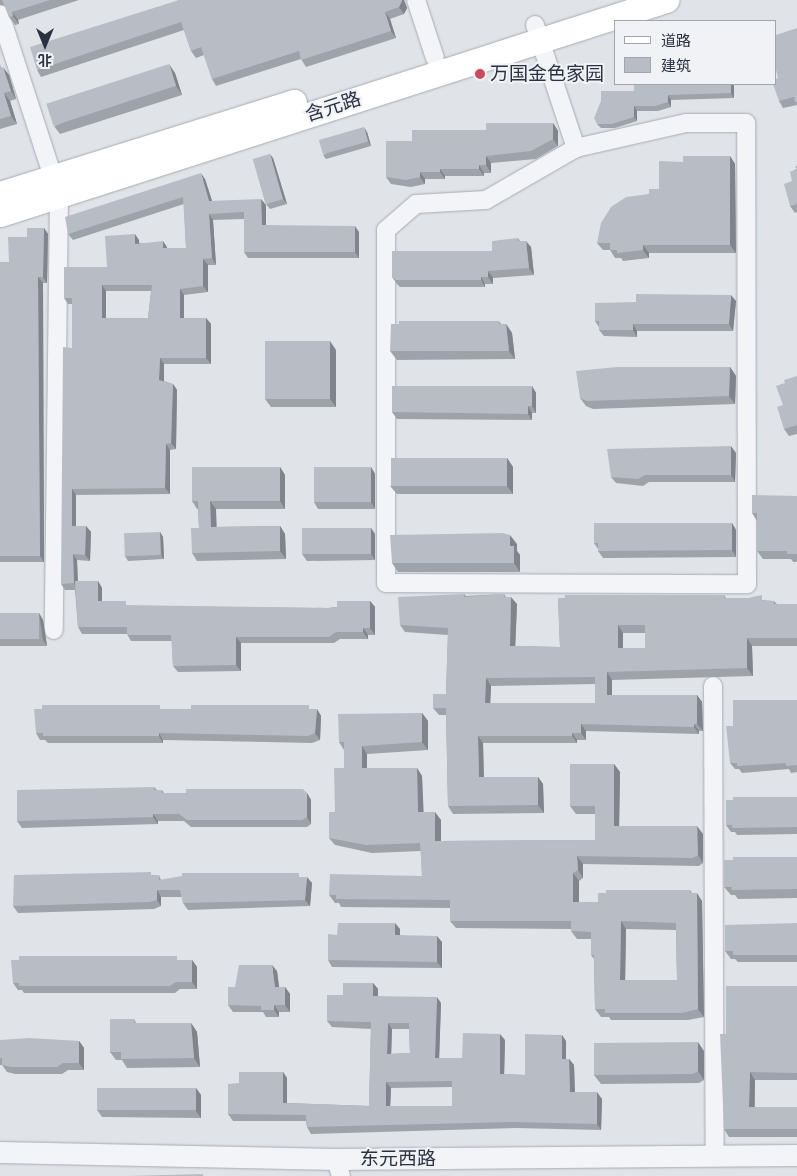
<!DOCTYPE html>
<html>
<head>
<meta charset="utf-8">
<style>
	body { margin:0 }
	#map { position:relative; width:797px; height:1176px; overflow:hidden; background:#e0e4e9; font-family:"Space Grotesk","Noto Sans SC",sans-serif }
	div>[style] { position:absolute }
	.roads { filter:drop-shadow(0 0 1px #a6abb3) drop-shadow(0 0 1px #a6abb3) }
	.minor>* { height:18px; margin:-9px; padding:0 9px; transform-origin:9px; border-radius:9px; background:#f3f4f7 }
	.tertiary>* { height:21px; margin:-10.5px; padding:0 10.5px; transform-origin:10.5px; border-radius:10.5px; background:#f3f4f7 }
	.secondary>* { height:25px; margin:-12.5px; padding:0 12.5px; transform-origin:12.5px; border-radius:12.5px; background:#fff }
	.wall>* { inset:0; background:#9ea3a9 }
	.shaded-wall>* { inset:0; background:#81848a }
	.building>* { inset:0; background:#b8bdc5; transform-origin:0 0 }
	.dots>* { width:14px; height:14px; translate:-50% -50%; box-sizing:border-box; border:2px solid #f0f2f6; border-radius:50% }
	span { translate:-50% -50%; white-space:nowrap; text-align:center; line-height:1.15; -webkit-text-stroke:4px #f0f2f6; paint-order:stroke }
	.poi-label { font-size:19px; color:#2a3140 }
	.left { translate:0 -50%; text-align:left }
	.street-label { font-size:19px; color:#2a3140 }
	.legend { position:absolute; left:614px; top:20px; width:162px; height:65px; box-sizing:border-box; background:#f0f2f6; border:1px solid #a1a5ad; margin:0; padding:6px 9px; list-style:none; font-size:15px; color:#2a3140 }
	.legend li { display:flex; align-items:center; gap:10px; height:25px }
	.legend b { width:25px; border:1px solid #a1a5ad }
	.north { position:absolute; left:20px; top:20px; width:50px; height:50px; -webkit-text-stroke:4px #f0f2f6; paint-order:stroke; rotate:180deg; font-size:14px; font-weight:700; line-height:20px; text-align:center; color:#2a3140 }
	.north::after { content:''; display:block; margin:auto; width:18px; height:22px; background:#2a3140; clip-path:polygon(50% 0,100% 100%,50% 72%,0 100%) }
</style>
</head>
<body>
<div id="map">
	<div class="roads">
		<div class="minor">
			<i style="left:416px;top:0;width:61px;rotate:71.9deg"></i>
			<i style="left:0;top:14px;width:191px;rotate:72deg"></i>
			<i style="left:59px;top:196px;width:434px;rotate:90.7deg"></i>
			<i style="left:535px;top:25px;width:130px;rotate:71.6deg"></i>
			<i style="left:576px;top:148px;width:104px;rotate:150deg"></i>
			<i style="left:486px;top:200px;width:70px;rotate:176.7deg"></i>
			<i style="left:416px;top:204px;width:40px;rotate:139deg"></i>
			<i style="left:386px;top:230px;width:353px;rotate:90deg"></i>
			<i style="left:386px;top:583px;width:361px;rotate:0.2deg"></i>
			<i style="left:747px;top:584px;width:461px;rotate:-90.1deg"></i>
			<i style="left:746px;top:123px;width:60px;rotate:180deg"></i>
			<i style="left:686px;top:123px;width:113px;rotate:167.2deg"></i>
			<i style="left:713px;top:686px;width:471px;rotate:89.8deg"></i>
			<i style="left:336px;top:1159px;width:18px;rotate:74deg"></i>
		</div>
		<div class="tertiary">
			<i style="left:0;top:1152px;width:336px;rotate:1.2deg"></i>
			<i style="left:336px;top:1159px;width:461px;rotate:-0.5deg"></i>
		</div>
		<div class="secondary">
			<i style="left:0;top:194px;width:308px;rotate:-17.4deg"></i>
			<i style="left:0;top:214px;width:700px;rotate:-17.81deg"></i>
		</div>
	</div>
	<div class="wall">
		<i style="clip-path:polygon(0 0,79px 0,18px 20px,19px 24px,15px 25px,9px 17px,5px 6px,0 5px)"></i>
		<i style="clip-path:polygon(179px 0,404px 0,407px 8px,404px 14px,390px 19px,396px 38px,306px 67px,301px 59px,216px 86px,212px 79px,204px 55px,196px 58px,191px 51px,184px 30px,41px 77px,37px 70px)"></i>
		<i style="clip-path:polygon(797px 28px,797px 105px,783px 108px,779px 101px,778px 78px)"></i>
		<i style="clip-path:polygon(0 64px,1px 68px,9px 75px,16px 99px,10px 101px,17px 124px,0 129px)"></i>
		<i style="clip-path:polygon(175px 73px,182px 95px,60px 134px,54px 126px)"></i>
		<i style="clip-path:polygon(634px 84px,734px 84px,734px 98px,671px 100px,671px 107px,658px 111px,637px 111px,637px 121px,615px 128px,601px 128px,597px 124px,634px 91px)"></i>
		<i style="clip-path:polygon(553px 123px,558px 131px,558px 146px,536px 159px,491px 163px,491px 173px,484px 173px,484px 176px,445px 176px,445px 179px,425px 179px,425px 184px,411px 187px,391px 184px,386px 177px,412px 141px,486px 130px)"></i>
		<i style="clip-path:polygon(367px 132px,371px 146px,326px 159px,323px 155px)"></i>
		<i style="clip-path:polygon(730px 156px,735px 164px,736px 253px,649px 253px,649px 258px,623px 261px,621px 258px,615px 258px,610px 250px,603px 250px,597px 243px,649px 194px,659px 189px,683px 162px)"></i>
		<i style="clip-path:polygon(273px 158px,287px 204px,270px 209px,266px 204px)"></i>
		<i style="clip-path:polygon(797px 166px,797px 212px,795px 213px,790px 206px,792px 181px)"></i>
		<i style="clip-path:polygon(evenodd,205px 179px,212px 201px,266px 205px,266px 225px,359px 232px,359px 258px,248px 258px,244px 252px,244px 219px,213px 220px,216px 265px,208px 265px,208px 292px,184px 295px,184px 318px,206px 318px,211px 324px,211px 364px,164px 364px,164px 381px,173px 384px,177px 390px,176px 449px,170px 450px,170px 494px,76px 495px,76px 526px,86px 526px,91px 532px,90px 561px,77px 560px,78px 581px,98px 581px,102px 588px,102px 601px,129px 606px,328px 608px,337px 607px,370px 601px,375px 607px,375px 635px,368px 635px,368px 639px,340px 639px,334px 643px,241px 643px,241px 671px,178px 672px,173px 666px,172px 641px,131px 641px,127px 634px,82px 634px,78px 627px,75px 590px,65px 590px,61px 584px,72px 348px,72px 304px,68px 304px,64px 298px,107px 267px,139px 240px,139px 243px,167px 248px,186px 248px,184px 204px,73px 240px,68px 234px,205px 179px,106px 291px,151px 291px,148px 318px,106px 318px,106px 291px)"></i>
		<i style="clip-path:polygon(44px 228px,48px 234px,47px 283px,43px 283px,44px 562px,0 562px,0 262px,9px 262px,27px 237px)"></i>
		<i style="clip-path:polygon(518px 238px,520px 241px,531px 247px,534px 275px,493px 278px,493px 284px,485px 284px,485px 287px,400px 287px,397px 284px,392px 277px,492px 251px)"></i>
		<i style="clip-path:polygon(736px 301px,733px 331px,637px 331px,637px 337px,604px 336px,599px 330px,599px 327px,595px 321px)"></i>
		<i style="clip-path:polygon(499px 321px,501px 324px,506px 324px,512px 333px,515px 359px,397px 360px,390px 351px)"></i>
		<i style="clip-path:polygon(336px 350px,336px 407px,271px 407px,265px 399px)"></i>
		<i style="clip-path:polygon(730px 367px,736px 376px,735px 404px,593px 409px,586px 406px,580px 398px)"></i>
		<i style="clip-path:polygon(797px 376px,797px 434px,789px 436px,784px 429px,783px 405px,785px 383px)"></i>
		<i style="clip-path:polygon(532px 386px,536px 393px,536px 413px,532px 413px,532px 420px,397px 419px,392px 412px)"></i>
		<i style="clip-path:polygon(736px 453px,735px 482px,649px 482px,643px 486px,616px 483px,611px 477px)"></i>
		<i style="clip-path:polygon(507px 458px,513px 467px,513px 494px,397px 494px,390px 486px)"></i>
		<i style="clip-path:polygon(280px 467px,285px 475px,285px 509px,216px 509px,216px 527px,280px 526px,285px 534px,286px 559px,197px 561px,192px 553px,199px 528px,198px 509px,197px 509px,192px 501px)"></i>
		<i style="clip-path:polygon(371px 467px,375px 474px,375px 509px,318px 509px,314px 502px)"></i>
		<i style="clip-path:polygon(797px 496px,797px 562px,793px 562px,791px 559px,763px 559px,757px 551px,757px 521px,752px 513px)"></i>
		<i style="clip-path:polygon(732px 523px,736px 530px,736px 557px,603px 558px,598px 551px,598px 549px,594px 543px)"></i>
		<i style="clip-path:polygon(371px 528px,375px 534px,375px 560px,307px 561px,302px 554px)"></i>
		<i style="clip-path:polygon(160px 532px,163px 537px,164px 559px,128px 561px,125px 556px)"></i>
		<i style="clip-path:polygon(517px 544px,517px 551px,520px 555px,520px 572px,398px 572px,392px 563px)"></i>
		<i style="clip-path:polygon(evenodd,464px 594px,466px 596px,504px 594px,506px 597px,517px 604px,515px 646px,560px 647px,558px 598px,724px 595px,726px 598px,774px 601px,777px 604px,797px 604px,797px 646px,752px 646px,753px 676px,612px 680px,612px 695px,697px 695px,702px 702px,703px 731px,699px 731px,699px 734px,586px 731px,586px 740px,577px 740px,577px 743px,483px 743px,484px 777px,538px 777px,543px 784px,544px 813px,453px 814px,448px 806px,446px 715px,439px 715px,433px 708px,446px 694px,448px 635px,405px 632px,400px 625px,464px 594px,623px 633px,645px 633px,645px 648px,623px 648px,623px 633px,464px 594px,595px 684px,595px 703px,490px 703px,491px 686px,595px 684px)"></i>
		<i style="clip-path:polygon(0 613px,39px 613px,43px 620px,47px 646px,0 646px)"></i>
		<i style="clip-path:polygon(797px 700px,797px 772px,791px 773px,789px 769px,742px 773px,739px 769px,735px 769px,730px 763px,733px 726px)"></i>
		<i style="clip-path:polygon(162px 709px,317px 709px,321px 716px,320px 740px,312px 743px,163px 740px,163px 743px,48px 743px,45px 740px,40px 740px,36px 733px)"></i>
		<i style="clip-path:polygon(evenodd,422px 713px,428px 721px,428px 750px,367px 754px,367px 768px,417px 768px,422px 776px,423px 812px,441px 820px,441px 841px,595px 840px,595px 814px,576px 814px,570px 806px,614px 764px,620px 772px,619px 826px,703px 834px,703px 863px,699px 866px,583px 864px,583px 878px,579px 881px,579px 902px,598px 902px,606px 893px,690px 890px,692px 893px,702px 901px,704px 1017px,688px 1020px,611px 1020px,609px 1017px,601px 1017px,595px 1009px,594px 959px,591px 955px,591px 939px,577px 939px,571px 931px,571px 929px,456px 928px,450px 921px,450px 908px,341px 907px,339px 903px,335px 903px,329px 895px,422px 876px,421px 851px,372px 853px,335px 845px,329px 838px,344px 768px,344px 750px,339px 742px,422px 713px,626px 929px,676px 930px,677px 980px,625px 980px,626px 929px)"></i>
		<i style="clip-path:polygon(154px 787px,157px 790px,162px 790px,164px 793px,307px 793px,311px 800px,311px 824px,307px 827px,191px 827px,184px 821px,158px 821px,158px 824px,22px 828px,17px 821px)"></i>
		<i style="clip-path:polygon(797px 797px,797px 834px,737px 835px,735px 832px,731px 832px,726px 825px)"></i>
		<i style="clip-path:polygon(797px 857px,797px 898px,738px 899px,735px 895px,731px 895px,724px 887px)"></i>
		<i style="clip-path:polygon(153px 875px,159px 875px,161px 880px,302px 877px,312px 883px,310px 906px,188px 910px,183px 903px,182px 897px,161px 897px,161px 906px,154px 909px,18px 913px,13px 906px)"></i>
		<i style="clip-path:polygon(797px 923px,797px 962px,738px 962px,735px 959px,731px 959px,725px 951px)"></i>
		<i style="clip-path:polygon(400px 929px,400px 935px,442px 942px,442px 968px,332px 967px,328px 960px,337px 935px)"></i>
		<i style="clip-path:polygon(180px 960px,192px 960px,197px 967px,197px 989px,180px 989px,175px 993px,24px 993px,22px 990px,18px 990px,13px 983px)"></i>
		<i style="clip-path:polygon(277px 971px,279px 987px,285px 987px,290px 994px,290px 1012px,279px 1012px,279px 1017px,266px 1017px,263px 1012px,233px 1012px,228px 1005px,235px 987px)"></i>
		<i style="clip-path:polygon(evenodd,373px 983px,378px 989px,378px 996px,441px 1003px,439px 1058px,462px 1058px,505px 1040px,504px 1074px,525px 1075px,566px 1041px,566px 1059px,569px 1059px,574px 1065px,575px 1092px,602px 1099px,601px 1130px,516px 1128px,311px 1134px,307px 1127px,306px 1121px,233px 1121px,228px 1114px,239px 1083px,283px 1072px,287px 1078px,287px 1103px,369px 1106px,371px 1029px,332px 1027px,327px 1021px,343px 995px,373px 983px,392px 1029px,409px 1029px,410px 1053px,391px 1054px,392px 1029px,373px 983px,452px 1087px,452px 1106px,390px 1106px,391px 1088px,452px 1087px)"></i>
		<i style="clip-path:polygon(797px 986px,797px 1080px,755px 1080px,755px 1107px,797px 1107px,797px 1137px,729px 1137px,724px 1129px,726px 1034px)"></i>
		<i style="clip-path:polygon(134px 1019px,136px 1023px,191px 1023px,197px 1032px,200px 1067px,127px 1068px,122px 1060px,116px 1060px,110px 1052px)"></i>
		<i style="clip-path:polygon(0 1040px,79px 1041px,84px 1048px,84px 1070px,68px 1070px,62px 1074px,15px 1074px,7px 1072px,2px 1065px,0 1065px)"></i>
		<i style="clip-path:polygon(704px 1051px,704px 1080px,699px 1083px,601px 1084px,594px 1075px)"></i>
		<i style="clip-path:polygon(196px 1088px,201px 1095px,201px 1118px,102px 1117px,97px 1110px)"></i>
	</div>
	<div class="shaded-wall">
		<i style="clip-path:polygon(402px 0,404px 0,407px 8px,404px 14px,399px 7px)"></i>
		<i style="clip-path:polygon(12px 12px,18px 20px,19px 24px,13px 16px)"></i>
		<i style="clip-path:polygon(385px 12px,390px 19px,396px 38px,391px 31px)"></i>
		<i style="clip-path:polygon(169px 64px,175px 73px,182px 95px,176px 86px)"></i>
		<i style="clip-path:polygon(3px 67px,9px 75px,16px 99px,11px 91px)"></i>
		<i style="clip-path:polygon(731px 84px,734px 84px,734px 98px,731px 93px)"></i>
		<i style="clip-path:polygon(4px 93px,10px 101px,17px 124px,11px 116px)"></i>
		<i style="clip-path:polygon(668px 95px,671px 100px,671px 107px,668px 102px)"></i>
		<i style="clip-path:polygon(634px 106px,637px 111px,637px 121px,634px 117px)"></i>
		<i style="clip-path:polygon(553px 123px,558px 131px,558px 146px,553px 139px)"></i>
		<i style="clip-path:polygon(364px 127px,367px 132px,371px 146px,368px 141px)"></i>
		<i style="clip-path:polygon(270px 154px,273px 158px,287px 204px,283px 199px)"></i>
		<i style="clip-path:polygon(486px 156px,491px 163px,491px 173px,486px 165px)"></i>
		<i style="clip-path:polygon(730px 156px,735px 164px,736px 253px,730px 245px)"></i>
		<i style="clip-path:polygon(479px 165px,484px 173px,484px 176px,479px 169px)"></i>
		<i style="clip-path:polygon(440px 169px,445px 176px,445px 179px,440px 172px)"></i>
		<i style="clip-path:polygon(420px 172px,425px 179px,425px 184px,420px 177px)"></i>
		<i style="clip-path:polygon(201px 173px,205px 179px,214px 207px,209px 201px)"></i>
		<i style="clip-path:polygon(261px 199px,266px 205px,266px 231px,262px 225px)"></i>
		<i style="clip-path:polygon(209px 214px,213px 220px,216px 265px,212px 258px)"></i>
		<i style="clip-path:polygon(355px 226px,359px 232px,359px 258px,355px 252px)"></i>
		<i style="clip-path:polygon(44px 228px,48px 234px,47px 283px,43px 277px)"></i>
		<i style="clip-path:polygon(135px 234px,139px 240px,140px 250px,135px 244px)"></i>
		<i style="clip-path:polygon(163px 241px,167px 247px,168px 254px,163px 248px)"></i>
		<i style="clip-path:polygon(526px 241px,531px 247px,534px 275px,529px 268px)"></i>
		<i style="clip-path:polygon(643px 245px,649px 253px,649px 258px,643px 250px)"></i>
		<i style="clip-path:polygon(203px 259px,208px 265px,208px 292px,203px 286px)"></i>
		<i style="clip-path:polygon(488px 271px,493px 278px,493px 284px,488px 277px)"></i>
		<i style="clip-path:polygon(38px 277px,43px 283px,44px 562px,40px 556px)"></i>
		<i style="clip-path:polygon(481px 277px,485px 284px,485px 287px,481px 280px)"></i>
		<i style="clip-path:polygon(102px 285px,106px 291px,106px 324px,102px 318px)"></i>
		<i style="clip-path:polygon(180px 289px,184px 295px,184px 324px,180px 318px)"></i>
		<i style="clip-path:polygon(731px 295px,736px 301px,733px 331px,729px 324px)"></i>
		<i style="clip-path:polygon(206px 318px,211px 324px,211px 364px,206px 358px)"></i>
		<i style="clip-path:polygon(506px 324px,512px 333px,515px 359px,509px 351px)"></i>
		<i style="clip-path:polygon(633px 324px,637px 331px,637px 337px,633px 330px)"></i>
		<i style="clip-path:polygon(330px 341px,336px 350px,336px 407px,330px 399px)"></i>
		<i style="clip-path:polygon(160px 358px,164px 364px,164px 386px,159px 380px)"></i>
		<i style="clip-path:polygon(730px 367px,736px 376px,735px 404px,729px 396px)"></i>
		<i style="clip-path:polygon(173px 384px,177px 390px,176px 449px,171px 443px)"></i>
		<i style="clip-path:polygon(532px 386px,536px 393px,536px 413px,532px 406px)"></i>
		<i style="clip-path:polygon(528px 406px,532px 413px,532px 420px,528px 414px)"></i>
		<i style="clip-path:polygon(166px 444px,170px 450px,170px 494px,165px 488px)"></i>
		<i style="clip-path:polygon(731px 446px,736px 453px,735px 482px,731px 475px)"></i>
		<i style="clip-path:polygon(507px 458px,513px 467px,513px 494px,507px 486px)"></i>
		<i style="clip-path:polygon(280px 467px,285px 475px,285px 509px,280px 501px)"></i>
		<i style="clip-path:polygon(371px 467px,375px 474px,375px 509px,371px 502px)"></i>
		<i style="clip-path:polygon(72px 489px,76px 495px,76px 532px,72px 526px)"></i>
		<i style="clip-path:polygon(210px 501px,216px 509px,217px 535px,211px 527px)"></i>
		<i style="clip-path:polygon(732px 523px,736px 530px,736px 557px,732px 550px)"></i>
		<i style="clip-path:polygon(86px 526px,91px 532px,90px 561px,85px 555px)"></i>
		<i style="clip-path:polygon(280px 526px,285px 534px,286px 559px,280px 551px)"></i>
		<i style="clip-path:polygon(371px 528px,375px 534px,375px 560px,371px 554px)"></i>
		<i style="clip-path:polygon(160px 532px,163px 537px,164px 559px,161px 555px)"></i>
		<i style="clip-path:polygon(510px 535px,517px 544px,517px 551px,520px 555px,520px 572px,514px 563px,510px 546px)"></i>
		<i style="clip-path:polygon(73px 554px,77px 560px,78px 590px,74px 583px)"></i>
		<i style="clip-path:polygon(98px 581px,102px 588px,102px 608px,98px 601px)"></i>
		<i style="clip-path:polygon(511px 597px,517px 604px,515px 654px,510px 646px)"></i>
		<i style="clip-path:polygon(370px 601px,375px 607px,375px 635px,370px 628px)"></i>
		<i style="clip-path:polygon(39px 613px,43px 620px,47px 646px,43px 640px)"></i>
		<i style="clip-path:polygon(618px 625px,623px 633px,623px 655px,618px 648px)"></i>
		<i style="clip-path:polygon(363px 628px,368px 635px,368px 639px,363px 632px)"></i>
		<i style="clip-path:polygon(236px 637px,241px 643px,241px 671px,236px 665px)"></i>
		<i style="clip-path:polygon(747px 638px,752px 646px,753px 676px,747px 668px)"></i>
		<i style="clip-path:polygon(607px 672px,612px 680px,612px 702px,607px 695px)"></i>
		<i style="clip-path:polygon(486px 678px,491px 686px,490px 711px,485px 703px)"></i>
		<i style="clip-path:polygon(697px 695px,702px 702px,703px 731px,697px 724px)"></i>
		<i style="clip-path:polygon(317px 709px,321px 716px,320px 740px,315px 733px)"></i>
		<i style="clip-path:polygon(422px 713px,428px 721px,428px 750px,422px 742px)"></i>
		<i style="clip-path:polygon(581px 724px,586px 731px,586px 740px,581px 733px)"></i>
		<i style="clip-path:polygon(694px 724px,699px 731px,699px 734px,694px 727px)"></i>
		<i style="clip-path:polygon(159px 733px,163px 740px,163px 743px,159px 736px)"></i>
		<i style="clip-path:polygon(572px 733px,577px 740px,577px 743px,572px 736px)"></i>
		<i style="clip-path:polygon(478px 736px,483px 743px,484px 785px,479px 777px)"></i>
		<i style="clip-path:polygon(362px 746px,367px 754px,367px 776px,362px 768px)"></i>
		<i style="clip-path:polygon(614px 764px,620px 772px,619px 834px,614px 826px)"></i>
		<i style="clip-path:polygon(417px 768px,422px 776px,424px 820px,418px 812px)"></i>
		<i style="clip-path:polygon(538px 777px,543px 784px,544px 813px,538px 805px)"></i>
		<i style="clip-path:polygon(307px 793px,311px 800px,311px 824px,307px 817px)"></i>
		<i style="clip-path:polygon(435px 812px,441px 820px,441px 849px,435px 841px)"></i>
		<i style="clip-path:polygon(153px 814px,158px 821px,158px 824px,153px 817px)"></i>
		<i style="clip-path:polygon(697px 826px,703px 834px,703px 863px,698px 855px)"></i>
		<i style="clip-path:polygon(577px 856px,583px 864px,583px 878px,578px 870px)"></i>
		<i style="clip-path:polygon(573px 873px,579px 881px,579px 910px,573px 902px)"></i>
		<i style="clip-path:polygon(307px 877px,312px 883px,310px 906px,305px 900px)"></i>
		<i style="clip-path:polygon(157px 890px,161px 897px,161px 906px,157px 900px)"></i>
		<i style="clip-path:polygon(697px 893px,702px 901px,704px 1017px,698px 1009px)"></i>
		<i style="clip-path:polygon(621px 921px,626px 929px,625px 988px,620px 980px)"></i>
		<i style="clip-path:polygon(395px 923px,400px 929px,400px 942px,395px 935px)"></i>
		<i style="clip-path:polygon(437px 936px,442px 942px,442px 968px,437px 962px)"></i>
		<i style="clip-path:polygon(192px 960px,197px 967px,197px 989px,192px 982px)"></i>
		<i style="clip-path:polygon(272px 965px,277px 971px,280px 994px,275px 987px)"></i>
		<i style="clip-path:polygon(373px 983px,378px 989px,378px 1002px,373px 996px)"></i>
		<i style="clip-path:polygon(285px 987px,290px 994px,290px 1012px,285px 1005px)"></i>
		<i style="clip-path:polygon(437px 997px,441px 1003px,439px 1064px,435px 1058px)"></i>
		<i style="clip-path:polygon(274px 1005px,279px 1012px,279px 1017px,274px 1010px)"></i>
		<i style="clip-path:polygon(191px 1023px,197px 1032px,200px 1067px,194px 1058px)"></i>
		<i style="clip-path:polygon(388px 1023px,392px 1029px,391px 1060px,387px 1054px)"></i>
		<i style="clip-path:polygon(500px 1034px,505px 1040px,504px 1080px,500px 1074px)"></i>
		<i style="clip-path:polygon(562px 1035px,566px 1041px,566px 1065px,562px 1059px)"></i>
		<i style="clip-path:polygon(79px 1041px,84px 1048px,84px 1070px,79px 1063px)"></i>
		<i style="clip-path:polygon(698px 1042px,704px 1051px,704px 1080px,698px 1071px)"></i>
		<i style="clip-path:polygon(569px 1059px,574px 1065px,575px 1099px,570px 1092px)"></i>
		<i style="clip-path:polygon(283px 1072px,287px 1078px,287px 1109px,283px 1103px)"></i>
		<i style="clip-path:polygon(750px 1072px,755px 1080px,754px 1114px,749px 1107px)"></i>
		<i style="clip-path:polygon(386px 1082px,391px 1088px,390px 1112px,386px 1106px)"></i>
		<i style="clip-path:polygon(196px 1088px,201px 1095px,201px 1118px,196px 1111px)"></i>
		<i style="clip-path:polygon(597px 1092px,602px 1099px,601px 1130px,597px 1124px)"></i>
	</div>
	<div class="building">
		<i style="clip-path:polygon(2px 0,50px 0,12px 12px,13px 16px,9px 17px)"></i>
		<i style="clip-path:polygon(179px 0,402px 0,402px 1px,399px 7px,385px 12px,391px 31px,301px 60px,299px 51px,212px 79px,201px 47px,191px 51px,181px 22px,37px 70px,30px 47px)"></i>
		<i style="clip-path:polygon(797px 28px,797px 102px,795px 102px,794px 97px,779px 101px,773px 84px,776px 84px,776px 79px,778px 78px,776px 70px,776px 35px)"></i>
		<i style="left:169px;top:64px;width:23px;height:129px;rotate:72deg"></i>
		<i style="clip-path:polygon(3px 67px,11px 91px,4px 93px,11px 116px,0 119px,0 68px)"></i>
		<i style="clip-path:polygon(634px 84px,731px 84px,731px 93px,668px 95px,668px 102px,655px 106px,634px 106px,634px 117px,612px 124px,597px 124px,594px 118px,601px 101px,601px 91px,634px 91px)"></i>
		<i style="clip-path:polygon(486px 123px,553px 123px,553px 139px,531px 151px,486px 156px,486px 165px,479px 165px,479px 169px,440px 169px,440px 172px,420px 172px,420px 177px,406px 180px,386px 177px,386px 141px,412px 141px,412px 130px,486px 130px)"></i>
		<i style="left:364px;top:127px;width:15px;height:47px;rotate:74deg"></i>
		<i style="left:270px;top:154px;width:47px;height:18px;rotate:74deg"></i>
		<i style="clip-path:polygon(683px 156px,730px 156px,730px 245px,643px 245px,643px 250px,617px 253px,617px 250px,610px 250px,610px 243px,597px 243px,601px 223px,611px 207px,626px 197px,649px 194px,649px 189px,659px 189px,659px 161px,683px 162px)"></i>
		<i style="clip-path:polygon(795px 166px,797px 166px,797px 204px,790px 206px,784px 184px,792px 181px,790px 172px,796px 169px)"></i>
		<i style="clip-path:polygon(evenodd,201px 173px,209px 201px,261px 199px,262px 225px,355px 226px,355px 252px,244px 252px,244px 212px,209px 214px,212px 258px,203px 259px,203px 286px,180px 289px,180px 318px,206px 318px,206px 358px,160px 358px,159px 380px,173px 384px,171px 443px,166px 444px,165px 488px,72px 489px,72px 526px,86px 526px,85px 555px,73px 554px,74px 583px,61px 584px,63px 347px,72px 348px,72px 298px,64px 298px,64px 267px,107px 267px,105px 236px,135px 234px,135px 244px,163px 241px,163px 248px,186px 248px,183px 197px,68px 234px,65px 217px,201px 173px,102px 285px,152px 285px,148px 318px,102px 318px,102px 285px)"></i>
		<i style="clip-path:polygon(27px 228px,44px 228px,43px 277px,38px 277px,40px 556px,0 556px,0 262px,9px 262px,8px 237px,27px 237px)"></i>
		<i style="clip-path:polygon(518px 238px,518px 241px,526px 241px,529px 268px,488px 271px,488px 277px,481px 277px,481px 280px,396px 280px,392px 277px,392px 251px,492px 251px,492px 241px)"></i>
		<i style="clip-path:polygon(636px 294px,731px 295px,729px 324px,633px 324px,633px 330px,599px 330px,599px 321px,595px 321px,595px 303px,636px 302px)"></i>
		<i style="clip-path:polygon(399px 321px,499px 321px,499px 324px,506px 324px,509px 351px,390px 351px,391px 324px,399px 324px)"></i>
		<i style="left:265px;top:341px;width:65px;height:58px"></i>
		<i style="clip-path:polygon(617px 367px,730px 367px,729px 396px,587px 401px,580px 398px,576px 371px)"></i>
		<i style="clip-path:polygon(797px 376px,797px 425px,784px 429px,777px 407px,783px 405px,776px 386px,785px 383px,784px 380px)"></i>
		<i style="clip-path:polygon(392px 386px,532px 386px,532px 406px,528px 406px,528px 414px,392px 412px)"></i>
		<i style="clip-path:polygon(731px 446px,731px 475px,645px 475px,638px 479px,611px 477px,607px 449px)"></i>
		<i style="left:391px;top:458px;width:116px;height:28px"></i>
		<i style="clip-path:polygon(192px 467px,280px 467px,280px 501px,210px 501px,211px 527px,280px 526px,280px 551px,192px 553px,191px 528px,199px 528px,198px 501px,192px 501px)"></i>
		<i style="left:314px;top:467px;width:57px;height:35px"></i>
		<i style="clip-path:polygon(752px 495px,797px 496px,797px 554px,787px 554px,787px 551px,757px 551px,757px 513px,752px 513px)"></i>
		<i style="clip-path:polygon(594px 523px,732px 523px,732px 550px,598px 551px,598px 543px,594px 543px)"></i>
		<i style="left:302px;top:528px;width:69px;height:26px"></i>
		<i style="left:160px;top:532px;width:23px;height:36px;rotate:88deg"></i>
		<i style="clip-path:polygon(503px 533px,510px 535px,510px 546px,514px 546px,514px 563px,392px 563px,390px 535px)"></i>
		<i style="clip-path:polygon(75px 581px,98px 581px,98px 601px,126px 601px,126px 605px,328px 608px,337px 607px,337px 601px,370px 601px,370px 628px,363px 628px,363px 632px,336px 632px,329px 637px,236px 637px,236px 665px,173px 666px,171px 635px,127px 635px,127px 627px,78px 627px)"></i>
		<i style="clip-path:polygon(evenodd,464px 594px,464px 597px,504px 594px,504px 597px,511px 597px,510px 646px,560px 647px,558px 598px,565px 598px,565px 595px,724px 595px,724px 598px,748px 598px,762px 595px,762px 601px,774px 601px,774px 604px,797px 604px,797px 638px,747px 638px,747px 668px,607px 672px,607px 695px,697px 695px,697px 724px,694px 724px,694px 727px,581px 724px,581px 733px,572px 733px,572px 736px,478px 736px,479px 777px,538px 777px,538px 805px,448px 806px,446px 708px,433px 708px,433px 694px,446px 694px,448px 628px,400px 625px,398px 597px,464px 594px,618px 625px,645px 625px,645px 648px,618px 648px,618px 625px,464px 594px,595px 677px,595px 703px,485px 703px,486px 678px,595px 677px)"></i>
		<i style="left:0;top:613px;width:39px;height:26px"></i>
		<i style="clip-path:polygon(733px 700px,797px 700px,797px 765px,786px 766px,786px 763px,737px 766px,737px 763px,730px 763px,726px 726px,733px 726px)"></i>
		<i style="clip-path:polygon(42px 705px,160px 705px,160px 709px,191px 709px,191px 705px,309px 705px,309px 709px,317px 709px,315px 733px,308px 736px,159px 733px,159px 736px,43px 736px,43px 733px,36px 733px,34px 709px,42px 709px)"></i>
		<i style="clip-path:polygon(evenodd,422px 713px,422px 742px,362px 746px,362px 768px,417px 768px,418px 812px,435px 812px,435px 841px,595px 840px,595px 806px,570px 806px,570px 764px,614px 764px,614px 826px,697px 826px,698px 855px,693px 858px,577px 856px,578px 870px,573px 873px,573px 902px,598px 902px,598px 893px,606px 893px,606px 890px,690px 890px,690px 893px,697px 893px,698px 1009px,682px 1013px,605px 1013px,605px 1009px,595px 1009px,594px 955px,591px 955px,591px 932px,571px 931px,571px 921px,450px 921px,450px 900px,336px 899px,336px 895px,329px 895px,330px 874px,422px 876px,420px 843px,366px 845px,329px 838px,329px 812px,335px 812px,334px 768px,344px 768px,344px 742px,339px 742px,338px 714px,422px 713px,621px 921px,676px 923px,677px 980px,620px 980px,621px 921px)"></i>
		<i style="clip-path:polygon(154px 787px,154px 790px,162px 790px,162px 793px,186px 793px,186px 789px,303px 789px,307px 793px,307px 817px,302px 820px,187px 820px,179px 814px,153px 814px,153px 817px,17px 821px,17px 790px)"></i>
		<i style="clip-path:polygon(733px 797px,797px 797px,797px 827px,732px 828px,732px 825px,726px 825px,726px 800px,733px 800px)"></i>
		<i style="clip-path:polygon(733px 857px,797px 857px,797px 889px,731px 890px,732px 887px,724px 887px,724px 860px,733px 860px)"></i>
		<i style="clip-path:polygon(151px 872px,151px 875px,159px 875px,159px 880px,182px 876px,182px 873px,299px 873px,299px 877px,307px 877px,305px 900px,183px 903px,180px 890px,157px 890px,157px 900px,149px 902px,13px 906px,14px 875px)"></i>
		<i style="clip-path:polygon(338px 923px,395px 923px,395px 935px,437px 936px,437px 962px,328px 960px,328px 934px,337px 935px)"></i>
		<i style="clip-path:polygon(797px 923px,797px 955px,733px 955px,733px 951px,725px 951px,725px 925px)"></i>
		<i style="clip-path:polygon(19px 956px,177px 956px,177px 960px,192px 960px,192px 982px,176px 982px,170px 986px,19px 986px,19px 983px,13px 983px,11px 960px,19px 960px)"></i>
		<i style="clip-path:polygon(239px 965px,272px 965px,275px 987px,285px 987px,285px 1005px,274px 1005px,274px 1010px,261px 1010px,261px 1006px,228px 1005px,228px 987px,235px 987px)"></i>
		<i style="clip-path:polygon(evenodd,343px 983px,373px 983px,373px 996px,437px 997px,435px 1058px,462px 1058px,463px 1033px,500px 1034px,500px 1074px,525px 1075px,525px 1034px,562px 1035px,562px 1059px,569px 1059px,570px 1092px,597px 1092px,597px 1124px,512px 1122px,307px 1127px,306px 1115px,228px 1114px,228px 1084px,239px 1083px,239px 1072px,283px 1072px,283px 1103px,369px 1106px,371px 1022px,327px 1021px,327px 995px,343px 995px,343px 983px,388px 1023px,409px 1023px,410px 1053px,387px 1054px,388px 1023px,343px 983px,452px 1081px,452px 1106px,386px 1106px,386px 1082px,452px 1081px)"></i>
		<i style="clip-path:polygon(726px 986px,797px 986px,797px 1073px,750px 1072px,749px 1107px,797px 1107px,797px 1129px,724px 1129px,720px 1034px,726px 1034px)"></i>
		<i style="clip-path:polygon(110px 1019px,134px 1019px,134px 1023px,191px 1023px,194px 1058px,121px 1059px,121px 1052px,110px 1052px)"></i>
		<i style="clip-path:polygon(29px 1038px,79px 1041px,79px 1063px,63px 1063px,57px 1067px,11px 1067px,2px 1065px,2px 1058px,0 1058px,0 1040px)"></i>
		<i style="clip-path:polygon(698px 1042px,698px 1071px,693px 1074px,594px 1075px,594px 1043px)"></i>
		<i style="left:97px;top:1088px;width:99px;height:22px"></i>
		<i style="clip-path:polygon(203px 1174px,203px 1176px,128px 1176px)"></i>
	</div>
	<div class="dots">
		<i style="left:480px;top:74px;background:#c94a5a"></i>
	</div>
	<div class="poi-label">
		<span class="left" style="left:490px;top:74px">万国金色家园</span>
	</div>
	<div class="street-label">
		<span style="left:333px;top:107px;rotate:-18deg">含元路</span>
		<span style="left:398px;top:1159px">东元西路</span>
	</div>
	<ul class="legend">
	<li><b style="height:6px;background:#fff"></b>道路</li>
	<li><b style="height:14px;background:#b8bdc5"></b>建筑</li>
	</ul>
	<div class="north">北</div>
</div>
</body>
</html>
